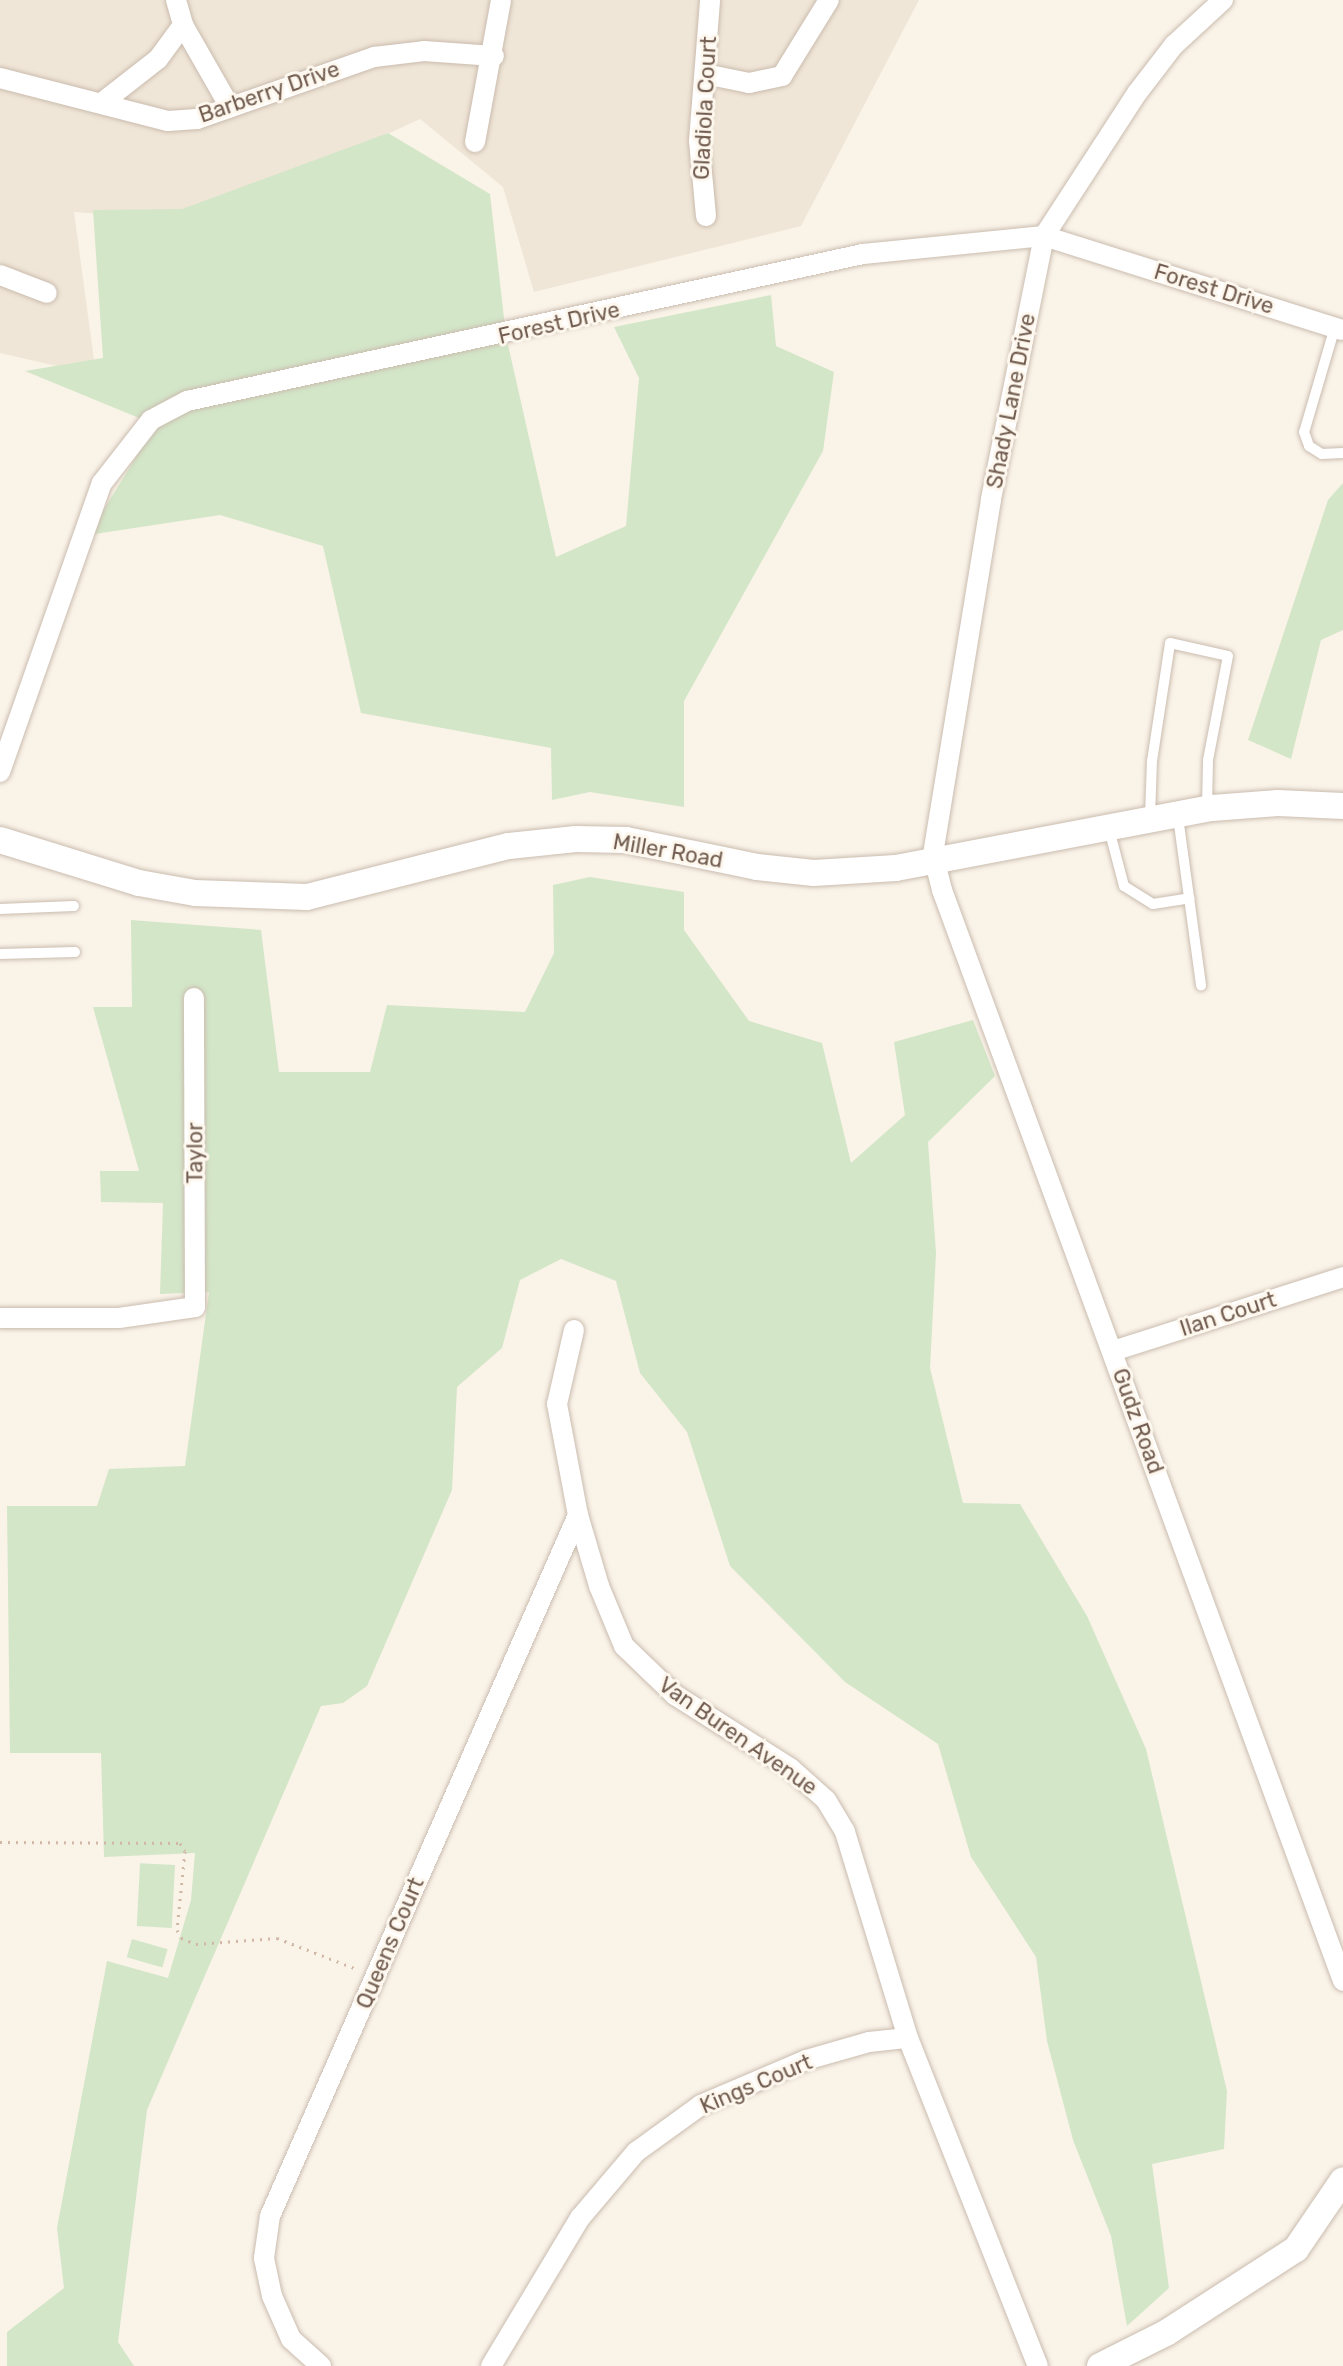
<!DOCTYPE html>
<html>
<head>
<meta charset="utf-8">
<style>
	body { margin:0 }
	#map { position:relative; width:1343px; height:2366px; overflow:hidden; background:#faf3e8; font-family:Rubik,sans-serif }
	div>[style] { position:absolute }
	.residential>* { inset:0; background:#f0e6d7 }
	.green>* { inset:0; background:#d3e6c8; transform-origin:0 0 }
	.path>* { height:3px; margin-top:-1.5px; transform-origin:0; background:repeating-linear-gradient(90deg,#d1b8a6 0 2px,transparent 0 8px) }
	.roads { filter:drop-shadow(0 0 2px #cabcaf) drop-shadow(0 0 2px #cabcaf) }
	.service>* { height:10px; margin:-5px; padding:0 5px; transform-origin:5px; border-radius:5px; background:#fff }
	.minor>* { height:20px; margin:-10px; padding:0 10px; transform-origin:10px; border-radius:10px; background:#fff }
	.tertiary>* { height:26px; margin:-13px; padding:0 13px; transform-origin:13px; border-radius:13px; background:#fff }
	span { translate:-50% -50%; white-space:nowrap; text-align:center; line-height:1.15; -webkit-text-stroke:6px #fdf7ee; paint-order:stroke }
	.street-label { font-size:22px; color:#715c4f }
</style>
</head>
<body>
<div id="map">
	<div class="residential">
		<i style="clip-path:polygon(0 0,919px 0,801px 226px,534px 292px,503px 187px,420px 119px,200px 221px,74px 212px,96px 375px,0 353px)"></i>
	</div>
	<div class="green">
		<i style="clip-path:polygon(388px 133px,490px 194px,506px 336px,556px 557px,626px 526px,639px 378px,614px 327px,771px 295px,776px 346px,834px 372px,823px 451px,684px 701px,684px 807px,590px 792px,552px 800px,551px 748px,361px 713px,323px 546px,220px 515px,88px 535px,156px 425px,25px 371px,103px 358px,93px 210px,182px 209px)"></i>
		<i style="clip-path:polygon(1343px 483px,1343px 630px,1321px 640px,1291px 759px,1248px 740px,1328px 500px)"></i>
		<i style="clip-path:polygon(590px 877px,684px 892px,684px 930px,749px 1021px,822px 1043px,851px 1163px,905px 1115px,894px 1042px,973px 1020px,995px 1076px,928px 1142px,936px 1253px,930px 1368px,963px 1503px,1020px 1504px,1087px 1616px,1146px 1749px,1227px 2091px,1224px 2149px,1152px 2164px,1169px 2288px,1127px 2326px,1111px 2236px,1073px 2140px,1047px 2041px,1036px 1957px,971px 1857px,938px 1744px,845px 1682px,730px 1566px,687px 1432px,640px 1373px,616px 1281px,561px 1259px,520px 1280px,502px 1348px,457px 1387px,452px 1490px,367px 1686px,343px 1703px,321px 1706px,147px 2110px,118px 2342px,134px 2366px,7px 2366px,7px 2332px,64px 2288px,57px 2228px,107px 1961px,168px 1978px,191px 1900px,195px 1853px,104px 1857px,101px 1753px,10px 1753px,7px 1506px,97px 1506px,109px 1469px,185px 1466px,209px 1292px,160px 1294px,163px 1203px,101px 1202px,100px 1171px,139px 1171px,93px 1007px,132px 1007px,131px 920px,261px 930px,279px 1072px,370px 1072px,387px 1005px,525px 1012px,554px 953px,553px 885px)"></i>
		<i style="left:175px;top:1865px;width:63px;height:35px;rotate:93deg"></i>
		<i style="left:132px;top:1939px;width:37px;height:19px;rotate:16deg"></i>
	</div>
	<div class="path">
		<i style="left:0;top:1842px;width:180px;rotate:0.3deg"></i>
		<i style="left:180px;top:1843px;width:9px;rotate:58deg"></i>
		<i style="left:185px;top:1851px;width:79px;rotate:95.8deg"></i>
		<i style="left:177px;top:1930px;width:9px;rotate:63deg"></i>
		<i style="left:181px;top:1938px;width:16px;rotate:22deg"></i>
		<i style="left:196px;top:1944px;width:81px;rotate:-4.2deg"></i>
		<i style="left:277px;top:1938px;width:86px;rotate:21.2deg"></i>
	</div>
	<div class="roads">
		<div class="service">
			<i style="left:1335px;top:327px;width:109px;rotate:106.4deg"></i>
			<i style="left:1304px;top:432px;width:15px;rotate:70deg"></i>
			<i style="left:1309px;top:446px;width:15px;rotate:32deg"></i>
			<i style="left:1322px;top:454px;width:21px;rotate:-3deg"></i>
			<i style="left:1150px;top:817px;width:56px;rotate:-88deg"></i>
			<i style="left:1152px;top:761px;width:119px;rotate:-81.3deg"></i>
			<i style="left:1170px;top:643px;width:59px;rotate:12.6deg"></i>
			<i style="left:1228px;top:656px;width:106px;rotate:100.9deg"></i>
			<i style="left:1208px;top:760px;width:47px;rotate:91.2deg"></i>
			<i style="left:1178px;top:817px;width:170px;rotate:82.2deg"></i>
			<i style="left:1109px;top:829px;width:59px;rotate:75.3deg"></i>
			<i style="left:1124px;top:886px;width:34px;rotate:32deg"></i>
			<i style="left:1153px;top:904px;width:37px;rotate:-9deg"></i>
			<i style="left:0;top:909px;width:74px;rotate:-2.3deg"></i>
			<i style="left:0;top:954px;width:75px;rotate:-1.5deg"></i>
		</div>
		<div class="minor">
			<i style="left:176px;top:0;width:26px;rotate:74deg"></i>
			<i style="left:183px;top:25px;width:95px;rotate:60.2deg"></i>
			<i style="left:1223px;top:0;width:67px;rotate:137.4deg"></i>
			<i style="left:1174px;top:45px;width:61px;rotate:127.6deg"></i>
			<i style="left:1137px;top:93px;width:171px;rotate:123deg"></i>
			<i style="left:1044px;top:236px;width:269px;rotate:101.4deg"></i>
			<i style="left:991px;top:500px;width:359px;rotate:99.3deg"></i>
			<i style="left:933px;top:854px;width:37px;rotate:76deg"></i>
			<i style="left:942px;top:890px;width:1162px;rotate:69.82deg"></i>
			<i style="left:705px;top:74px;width:45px;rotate:11.6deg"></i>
			<i style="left:749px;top:83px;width:34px;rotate:-12deg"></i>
			<i style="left:782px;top:76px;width:89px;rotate:-58.3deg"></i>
			<i style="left:0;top:78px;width:173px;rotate:14.4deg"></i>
			<i style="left:168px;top:121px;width:29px;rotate:-4deg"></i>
			<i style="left:197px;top:119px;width:188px;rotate:-19.3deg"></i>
			<i style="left:374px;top:57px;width:50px;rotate:-6.8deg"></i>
			<i style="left:424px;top:51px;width:70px;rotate:4.1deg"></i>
			<i style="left:103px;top:102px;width:70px;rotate:-38deg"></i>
			<i style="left:158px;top:59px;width:42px;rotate:-53.7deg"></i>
			<i style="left:475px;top:142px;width:144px;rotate:-79.6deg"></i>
			<i style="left:706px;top:216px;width:75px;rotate:-95.3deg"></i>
			<i style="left:699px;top:141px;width:141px;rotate:-85.5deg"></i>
			<i style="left:0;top:275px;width:50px;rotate:21deg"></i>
			<i style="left:0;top:772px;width:306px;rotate:-70.6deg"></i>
			<i style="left:102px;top:483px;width:80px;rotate:-52.1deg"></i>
			<i style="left:151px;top:420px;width:41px;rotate:-27.8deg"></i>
			<i style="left:187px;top:401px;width:692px;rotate:-12.27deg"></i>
			<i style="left:863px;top:254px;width:182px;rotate:-5.7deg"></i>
			<i style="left:1044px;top:236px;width:313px;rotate:17.5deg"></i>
			<i style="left:0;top:1318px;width:119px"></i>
			<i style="left:119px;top:1318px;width:77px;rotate:-8.2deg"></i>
			<i style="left:195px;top:1307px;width:309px;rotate:-90.2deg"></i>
			<i style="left:574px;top:1330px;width:76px;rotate:102.9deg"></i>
			<i style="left:557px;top:1404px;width:113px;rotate:79.3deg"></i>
			<i style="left:578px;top:1515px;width:74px;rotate:73.5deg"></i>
			<i style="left:599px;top:1586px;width:65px;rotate:67.4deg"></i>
			<i style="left:624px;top:1646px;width:71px;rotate:43.9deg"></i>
			<i style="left:675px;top:1695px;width:136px;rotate:32.4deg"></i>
			<i style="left:790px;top:1768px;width:48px;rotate:41.6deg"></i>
			<i style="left:826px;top:1800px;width:37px;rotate:59deg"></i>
			<i style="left:845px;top:1832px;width:215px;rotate:73deg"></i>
			<i style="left:908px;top:2038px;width:353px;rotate:68.4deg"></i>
			<i style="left:1113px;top:1351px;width:242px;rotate:-17.8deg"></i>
			<i style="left:321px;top:2366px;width:40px;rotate:-138deg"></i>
			<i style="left:291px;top:2339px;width:47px;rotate:-113.8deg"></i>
			<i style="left:272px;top:2296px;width:39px;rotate:-102deg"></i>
			<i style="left:264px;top:2258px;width:42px;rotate:-81.9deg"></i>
			<i style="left:270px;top:2216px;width:766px;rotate:-66.28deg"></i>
			<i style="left:491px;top:2366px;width:173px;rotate:-59deg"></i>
			<i style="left:580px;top:2218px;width:87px;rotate:-49.7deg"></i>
			<i style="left:636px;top:2152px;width:80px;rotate:-35.9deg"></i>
			<i style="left:701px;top:2105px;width:114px;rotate:-23.2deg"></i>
			<i style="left:806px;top:2060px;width:66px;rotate:-15.9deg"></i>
			<i style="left:869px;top:2042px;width:39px;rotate:-6deg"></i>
		</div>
		<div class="tertiary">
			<i style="left:0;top:840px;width:145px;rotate:17.2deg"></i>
			<i style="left:139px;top:883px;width:57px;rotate:10.1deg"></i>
			<i style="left:195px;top:893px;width:112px;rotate:2deg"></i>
			<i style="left:307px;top:897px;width:208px;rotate:-14.2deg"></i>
			<i style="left:509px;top:846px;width:67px;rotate:-6deg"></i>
			<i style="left:576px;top:839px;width:50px;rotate:1.1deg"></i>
			<i style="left:626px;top:840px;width:134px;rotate:11.6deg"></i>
			<i style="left:757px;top:867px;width:57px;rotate:6deg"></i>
			<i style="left:814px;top:873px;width:82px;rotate:-3.5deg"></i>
			<i style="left:896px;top:868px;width:322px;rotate:-10.8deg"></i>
			<i style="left:1212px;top:808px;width:66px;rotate:-4.3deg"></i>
			<i style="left:1278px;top:803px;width:65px;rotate:2.6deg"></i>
			<i style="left:1100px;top:2366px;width:74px;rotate:-26.6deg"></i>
			<i style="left:1166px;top:2333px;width:155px;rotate:-32.9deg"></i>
			<i style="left:1296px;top:2249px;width:83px;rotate:-55.7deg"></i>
		</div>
	</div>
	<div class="street-label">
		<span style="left:269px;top:92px;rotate:-19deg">Barberry Drive</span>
		<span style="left:705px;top:108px;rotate:-87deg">Gladiola Court</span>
		<span style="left:1214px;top:289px;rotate:17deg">Forest Drive</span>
		<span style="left:559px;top:323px;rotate:-13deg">Forest Drive</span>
		<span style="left:1011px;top:401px;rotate:-79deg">Shady Lane Drive</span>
		<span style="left:668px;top:851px;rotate:10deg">Miller Road</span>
		<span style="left:195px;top:1153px;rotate:-90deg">Taylor</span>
		<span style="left:1228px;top:1314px;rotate:-18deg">Ilan Court</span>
		<span style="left:1138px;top:1421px;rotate:70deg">Gudz Road</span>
		<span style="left:738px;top:1736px;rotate:35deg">Van Buren Avenue</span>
		<span style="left:390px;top:1943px;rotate:-67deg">Queens Court</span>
		<span style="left:756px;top:2084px;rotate:-23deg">Kings Court</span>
	</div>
</div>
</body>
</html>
